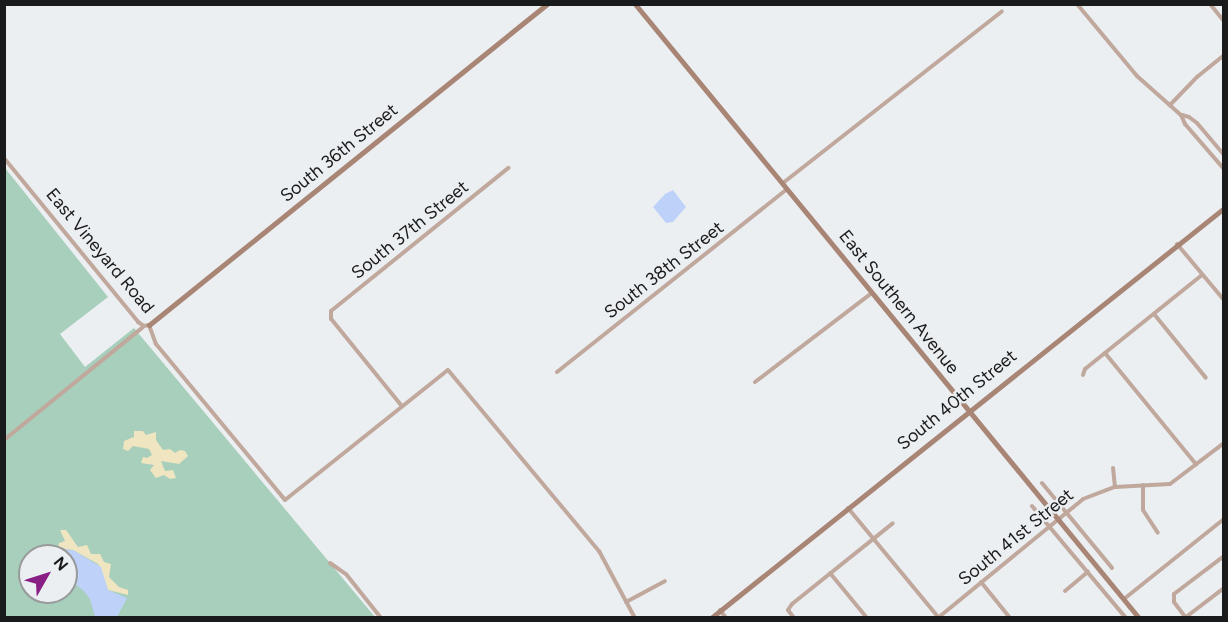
<!DOCTYPE html>
<html>
<head>
<meta charset="utf-8">
<style>
	body { margin:0 }
	#map { position:relative; width:1228px; height:622px; overflow:hidden; background:#eceff2; font-family:Figtree,sans-serif }
	div>[style] { position:absolute }
	.green>* { inset:0; background:#a7cfbb }
	.sand>* { inset:0; background:#efe5c0 }
	.water>* { inset:0; background:#bed2f9 }
	.street>* { height:4px; margin:-2px; padding:0 2px; transform-origin:2px; border-radius:2px; background:#c0a89d }
	.secondary>* { height:5px; margin:-2.5px; padding:0 2.5px; transform-origin:2.5px; border-radius:2.5px; background:#a88575 }
	span { translate:-50% -50%; white-space:nowrap; text-align:center; line-height:1.15; -webkit-text-stroke:4.5px #eceff2; paint-order:stroke }
	.street-label { font-size:18px; color:#191a1b }
	.frame { position:absolute; inset:0; border:6px solid #191a1b; pointer-events:none }
	.north { position:absolute; left:18px; top:544px; width:60px; height:60px; box-sizing:border-box; background:#eceff2; border:2px solid #989a9c; border-radius:50%; rotate:51deg; font-size:16px; font-weight:700; line-height:24px; text-align:center; color:#191a1b }
	.north::after { content:''; display:block; margin:auto; width:21px; height:27px; background:#891e84; clip-path:polygon(50% 0,100% 100%,50% 72%,0 100%) }
</style>
</head>
<body>
<div id="map">
	<div class="green">
		<i style="clip-path:polygon(evenodd,5px 168px,108px 297px,60px 334px,85px 367px,134px 328px,375px 617px,5px 617px,5px 168px,30px 556px,66px 556px,66px 592px,30px 592px,30px 556px)"></i>
	</div>
	<div class="sand">
		<i style="clip-path:polygon(134px 431px,143px 431px,146px 435px,156px 432px,156px 440px,163px 450px,170px 449px,175px 453px,180px 450px,185px 451px,188px 456px,179px 464px,161px 461px,165px 471px,173px 470px,176px 478px,170px 479px,164px 475px,156px 478px,150px 470px,154px 465px,141px 463px,143px 457px,147px 458px,152px 455px,149px 449px,133px 446px,128px 451px,123px 449px,124px 441px,134px 437px)"></i>
		<i style="clip-path:polygon(60px 530px,66px 530px,78px 547px,87px 545px,91px 554px,100px 554px,104px 562px,111px 564px,109px 577px,119px 587px,128px 590px,128px 595px,108px 590px,98px 564px,73px 550px,58px 548px,59px 543px,65px 541px)"></i>
	</div>
	<div class="water">
		<i style="clip-path:polygon(673px 190px,686px 207px,673px 222px,666px 223px,653px 207px,665px 194px)"></i>
		<i style="clip-path:polygon(56px 549px,73px 550px,101px 567px,108px 590px,127px 598px,117px 617px,95px 617px,90px 599px,84px 591px,75px 584px,66px 582px,66px 556px,52px 556px)"></i>
	</div>
	<div class="street">
		<i style="left:1077px;top:4px;width:94px;rotate:50.2deg"></i>
		<i style="left:1137px;top:76px;width:59px;rotate:41.6deg"></i>
		<i style="left:1181px;top:115px;width:10px;rotate:66deg"></i>
		<i style="left:1185px;top:124px;width:60px;rotate:49.1deg"></i>
		<i style="left:1210px;top:4px;width:22px;rotate:51deg"></i>
		<i style="left:1170px;top:105px;width:39px;rotate:-46deg"></i>
		<i style="left:1197px;top:77px;width:35px;rotate:-39deg"></i>
		<i style="left:1182px;top:115px;width:7px;rotate:16deg"></i>
		<i style="left:1189px;top:117px;width:10px;rotate:37deg"></i>
		<i style="left:1197px;top:123px;width:42px;rotate:49.8deg"></i>
		<i style="left:4px;top:158px;width:212px;rotate:50.7deg"></i>
		<i style="left:138px;top:322px;width:7px;rotate:34deg"></i>
		<i style="left:144px;top:326px;width:5px;rotate:-11deg"></i>
		<i style="left:149px;top:325px;width:20px;rotate:70deg"></i>
		<i style="left:156px;top:344px;width:202px;rotate:50.4deg"></i>
		<i style="left:285px;top:500px;width:208px;rotate:-38.6deg"></i>
		<i style="left:448px;top:370px;width:236px;rotate:50.2deg"></i>
		<i style="left:599px;top:551px;width:76px;rotate:61.8deg"></i>
		<i style="left:783px;top:183px;width:278px;rotate:-38.1deg"></i>
		<i style="left:1177px;top:244px;width:73px;rotate:50deg"></i>
		<i style="left:1154px;top:314px;width:82px;rotate:50.9deg"></i>
		<i style="left:1105px;top:353px;width:144px;rotate:50.7deg"></i>
		<i style="left:557px;top:372px;width:294px;rotate:-38.5deg"></i>
		<i style="left:1083px;top:375px;width:6px;rotate:-72deg"></i>
		<i style="left:1085px;top:369px;width:150px;rotate:-38.8deg"></i>
		<i style="left:755px;top:382px;width:147px;rotate:-37.3deg"></i>
		<i style="left:401px;top:405px;width:111px;rotate:-129.1deg"></i>
		<i style="left:331px;top:319px;width:8px;rotate:-90deg"></i>
		<i style="left:331px;top:311px;width:228px;rotate:-38.9deg"></i>
		<i style="left:4px;top:440px;width:179px;rotate:-39.1deg"></i>
		<i style="left:1113px;top:468px;width:19px;rotate:84deg"></i>
		<i style="left:1042px;top:483px;width:110px;rotate:50.5deg"></i>
		<i style="left:1143px;top:485px;width:25px;rotate:90deg"></i>
		<i style="left:1143px;top:510px;width:27px;rotate:57deg"></i>
		<i style="left:1032px;top:506px;width:146px;rotate:50deg"></i>
		<i style="left:848px;top:508px;width:143px;rotate:50.4deg"></i>
		<i style="left:330px;top:563px;width:19px;rotate:35deg"></i>
		<i style="left:346px;top:574px;width:56px;rotate:51.5deg"></i>
		<i style="left:830px;top:573px;width:58px;rotate:50.6deg"></i>
		<i style="left:981px;top:582px;width:46px;rotate:51.1deg"></i>
		<i style="left:1065px;top:591px;width:30px;rotate:-40deg"></i>
		<i style="left:1124px;top:599px;width:128px;rotate:-38.7deg"></i>
		<i style="left:626px;top:602px;width:44px;rotate:-28.3deg"></i>
		<i style="left:720px;top:610px;width:10px;rotate:53deg"></i>
		<i style="left:939px;top:617px;width:186px;rotate:-39.3deg"></i>
		<i style="left:1083px;top:499px;width:34px;rotate:-21deg"></i>
		<i style="left:1115px;top:487px;width:55px;rotate:-3.1deg"></i>
		<i style="left:1170px;top:484px;width:68px;rotate:-37.2deg"></i>
		<i style="left:1186px;top:617px;width:48px;rotate:-37.3deg"></i>
		<i style="left:794px;top:618px;width:10px;rotate:-127deg"></i>
		<i style="left:788px;top:610px;width:7px;rotate:-56deg"></i>
		<i style="left:792px;top:604px;width:129px;rotate:-38.7deg"></i>
		<i style="left:1186px;top:618px;width:20px;rotate:-127deg"></i>
		<i style="left:1174px;top:602px;width:8px;rotate:-90deg"></i>
		<i style="left:1174px;top:594px;width:63px;rotate:-37.2deg"></i>
	</div>
	<div class="secondary">
		<i style="left:635px;top:4px;width:794px;rotate:50.62deg"></i>
		<i style="left:149px;top:325px;width:511px;rotate:-38.89deg"></i>
		<i style="left:711px;top:618px;width:657px;rotate:-38.63deg"></i>
	</div>
	<div class="street-label">
		<span style="left:339px;top:153px;rotate:-39deg">South 36th Street</span>
		<span style="left:410px;top:230px;rotate:-39deg">South 37th Street</span>
		<span style="left:100px;top:251px;rotate:50deg">East Vineyard Road</span>
		<span style="left:664px;top:270px;rotate:-38deg">South 38th Street</span>
		<span style="left:899px;top:302px;rotate:51deg">East Southern Avenue</span>
		<span style="left:957px;top:400px;rotate:-39deg">South 40th Street</span>
		<span style="left:1016px;top:537px;rotate:-39deg">South 41st Street</span>
	</div>
	<div class="frame"></div>
	<div class="north">N</div>
</div>
</body>
</html>
